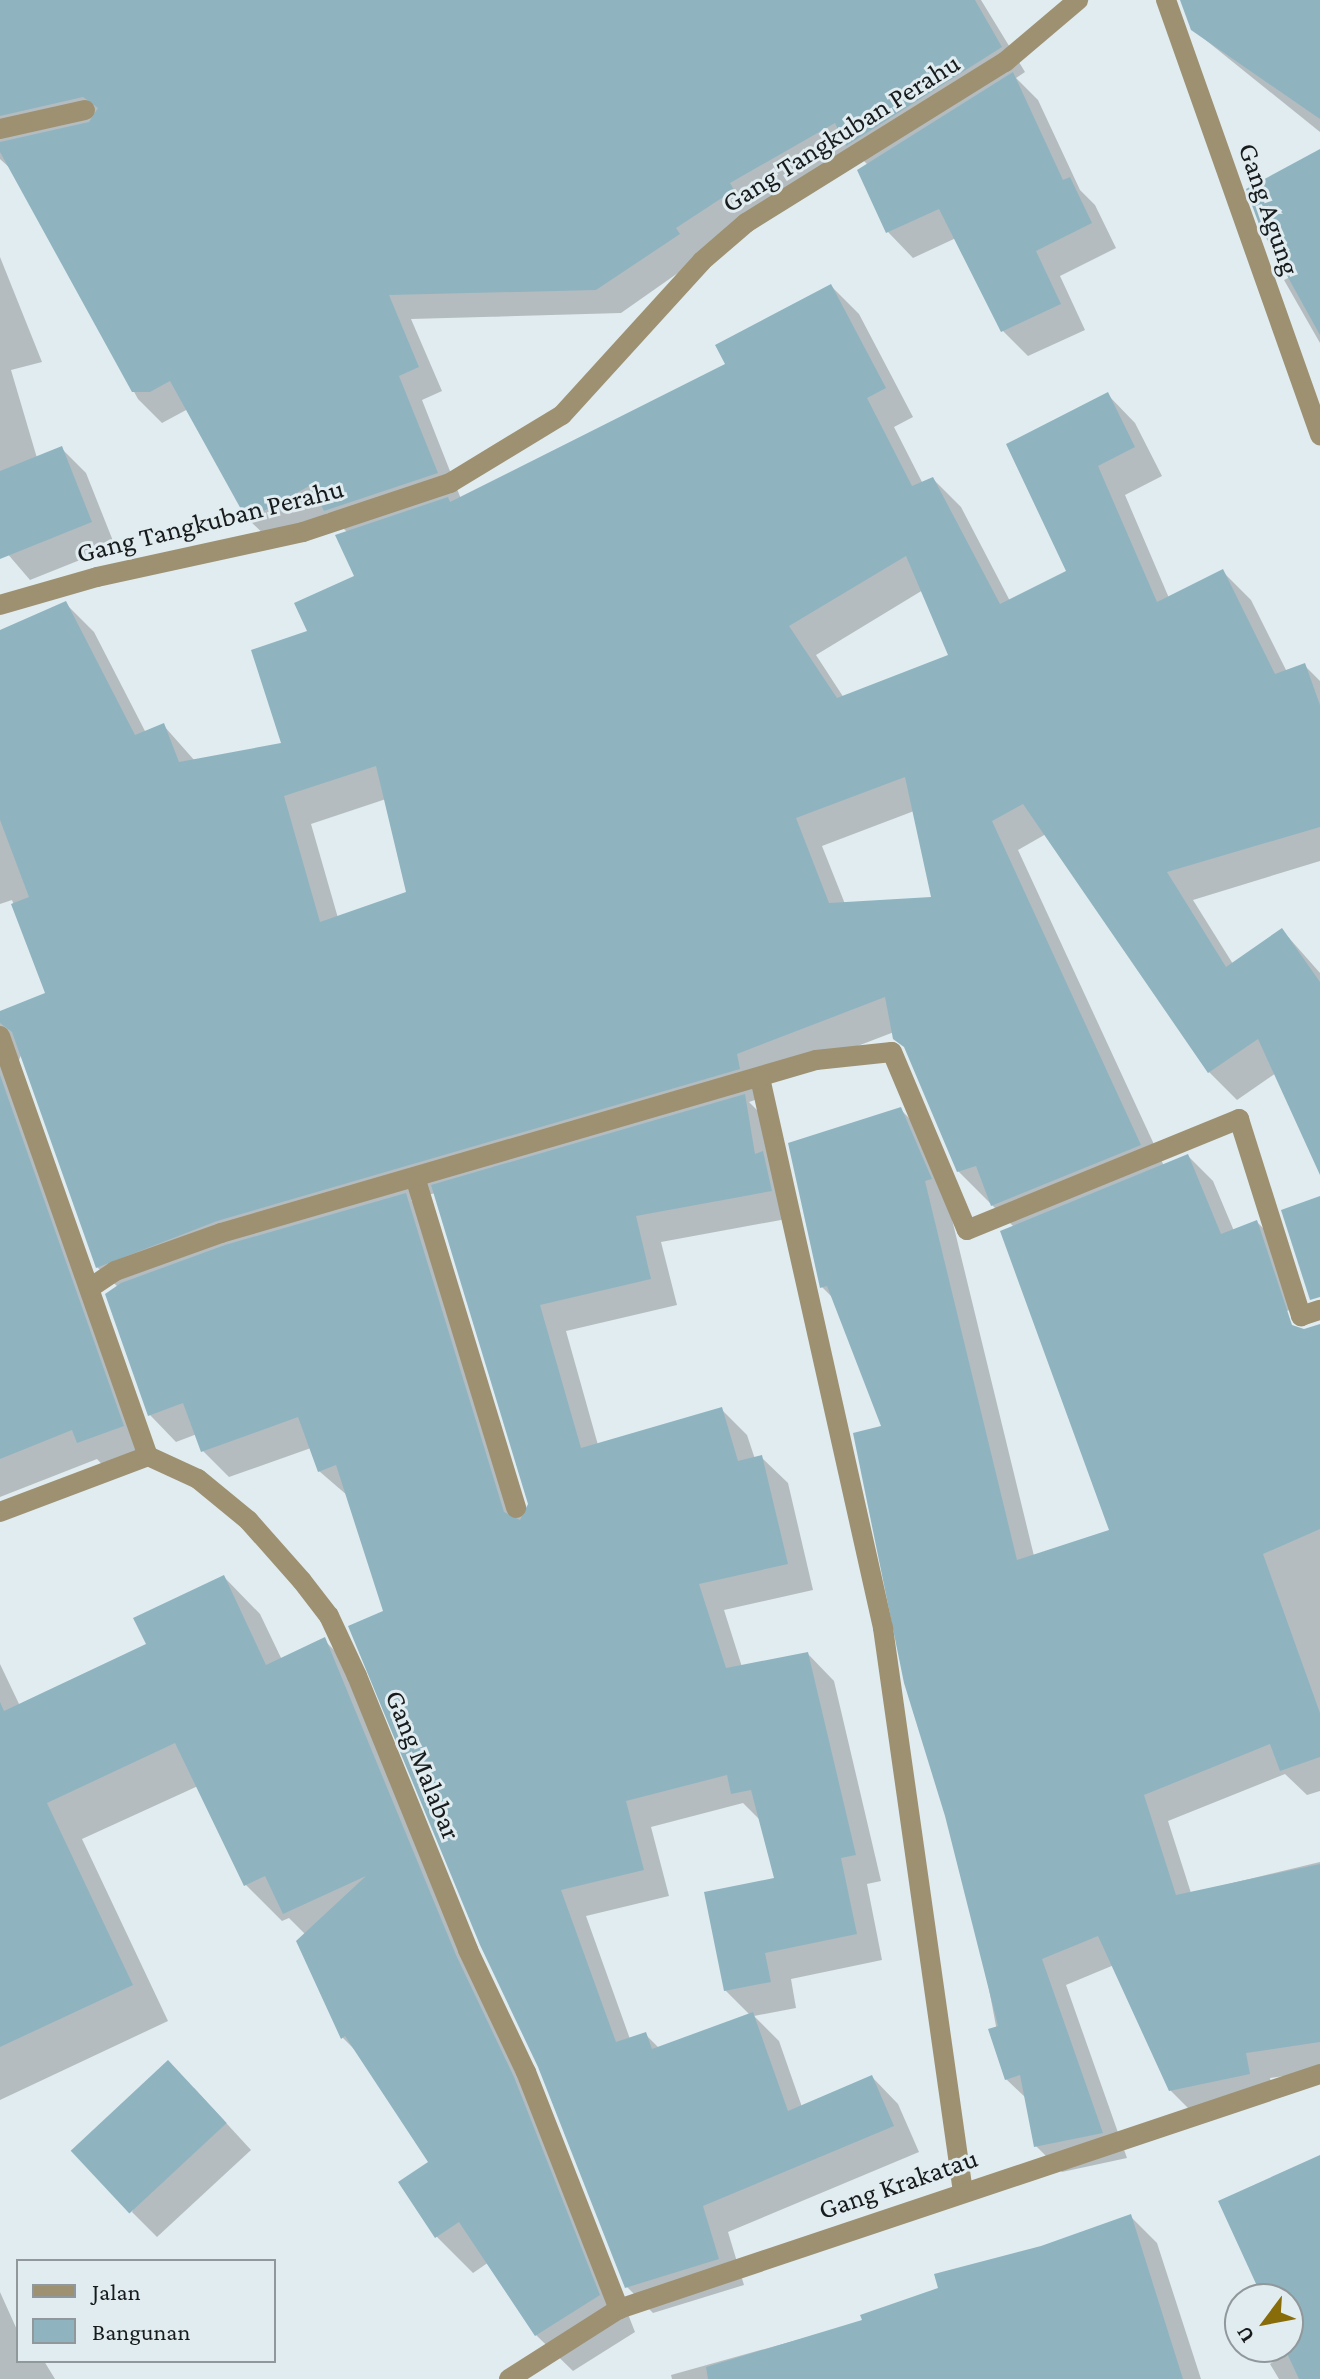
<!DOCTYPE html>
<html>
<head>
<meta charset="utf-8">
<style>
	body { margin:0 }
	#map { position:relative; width:1320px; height:2379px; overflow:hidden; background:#e1ecf0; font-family:"Crimson Pro",serif }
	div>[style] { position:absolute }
	.shadow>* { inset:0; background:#0003 }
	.building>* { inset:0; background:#8fb4c0; transform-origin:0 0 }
	.street>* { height:20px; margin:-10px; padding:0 10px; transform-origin:10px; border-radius:10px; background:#9d9172 }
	span { translate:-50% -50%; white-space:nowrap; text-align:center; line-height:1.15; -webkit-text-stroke:6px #e1ecf0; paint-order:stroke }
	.street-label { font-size:28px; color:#171b1c }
	.legend { position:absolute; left:16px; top:2259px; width:260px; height:104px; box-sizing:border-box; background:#e1ecf0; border:2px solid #90989b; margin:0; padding:10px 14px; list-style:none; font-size:24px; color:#171b1c }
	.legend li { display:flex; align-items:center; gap:16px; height:40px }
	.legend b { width:40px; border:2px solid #90989b }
	.north { position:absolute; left:1224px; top:2283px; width:80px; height:80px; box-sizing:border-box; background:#e1ecf0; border:2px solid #90989b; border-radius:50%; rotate:238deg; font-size:22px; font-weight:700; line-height:32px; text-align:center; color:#171b1c }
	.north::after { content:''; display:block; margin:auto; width:28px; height:36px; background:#886c0a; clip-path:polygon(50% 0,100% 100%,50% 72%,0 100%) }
</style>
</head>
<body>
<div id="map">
	<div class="shadow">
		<i style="clip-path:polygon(evenodd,0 0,981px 0,1025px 72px,1016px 78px,1038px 100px,1080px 190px,1095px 205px,1116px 248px,1060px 276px,1085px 330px,1028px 356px,1003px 331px,956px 238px,913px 258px,888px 232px,868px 165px,853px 150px,621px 313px,411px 319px,442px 391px,422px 400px,461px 499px,728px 365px,831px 286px,859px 314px,913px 417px,894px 427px,923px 484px,933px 479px,961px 507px,1010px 601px,1068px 572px,1108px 395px,1135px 423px,1162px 476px,1125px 495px,1169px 598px,1223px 572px,1251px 600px,1287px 672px,1304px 665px,1320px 681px,1320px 861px,1193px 900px,1233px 964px,1282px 930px,1320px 973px,1320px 1170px,1276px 1073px,1237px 1100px,1209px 1072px,1046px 834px,1018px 850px,1164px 1166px,1188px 1156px,1213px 1181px,1234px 1231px,1257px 1222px,1282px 1247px,1300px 1306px,1162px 1359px,1320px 1340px,1320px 1791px,1307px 1795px,1285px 1774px,1168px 1821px,1191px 1893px,1320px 1862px,1320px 2071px,1270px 2078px,1274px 2099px,1196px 2116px,1170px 2090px,1114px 1965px,1066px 1985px,1127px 2158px,1062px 2172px,1036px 2146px,1027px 2099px,1006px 2079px,883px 1428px,835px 1300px,822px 1287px,901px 1110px,926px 1135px,949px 1207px,1034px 1556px,1112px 1531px,1014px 1227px,958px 1171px,908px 1052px,894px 1032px,764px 1082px,767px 1096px,749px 1102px,770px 1123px,797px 1217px,661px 1242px,677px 1305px,566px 1331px,598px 1445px,721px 1409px,747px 1435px,755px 1459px,761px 1457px,788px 1483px,813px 1590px,724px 1610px,742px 1667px,808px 1654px,834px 1681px,881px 1881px,867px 1884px,882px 1960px,791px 1979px,796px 2008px,754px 2016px,779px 2041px,802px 2107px,872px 2077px,898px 2104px,919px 2152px,728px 2232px,744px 2285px,653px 2313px,626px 2286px,348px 1496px,319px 1471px,311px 1448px,229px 1477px,203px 1451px,197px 1434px,176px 1442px,150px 1415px,118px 1287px,97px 1267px,22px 1053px,15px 1069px,150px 1454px,107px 1470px,97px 1459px,0 1497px,0 1013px,48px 994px,12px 900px,0 904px,0 632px,65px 603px,94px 632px,146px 733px,164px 726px,195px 761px,283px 744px,310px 632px,357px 577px,348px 533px,328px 513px,273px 543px,248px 519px,188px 409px,162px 423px,138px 399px,12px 170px,0 159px,0 0,923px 590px,951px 656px,844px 698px,816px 655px,923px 590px,0 0,386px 799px,409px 893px,338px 918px,311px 824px,386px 799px,0 0,914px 811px,934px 899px,845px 904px,822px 846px,914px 811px,0 0,435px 1193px,531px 1504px,523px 1520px,432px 1221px,411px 1200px,435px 1193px,0 0,743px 1803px,760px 1820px,776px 1880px,725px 1990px,750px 2015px,660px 2049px,645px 2034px,630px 2039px,586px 1916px,669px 1896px,651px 1827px,743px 1803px)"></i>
		<i style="clip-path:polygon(1201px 0,1320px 0,1320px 132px,1192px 29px)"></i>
		<i style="clip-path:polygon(1320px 151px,1320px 343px,1284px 280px,1290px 277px)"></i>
		<i style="clip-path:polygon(0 257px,42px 362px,11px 370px,37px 458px,62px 449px,86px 473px,115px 546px,30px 580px,0 545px)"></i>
		<i style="clip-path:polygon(224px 1577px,260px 1614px,282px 1660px,324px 1640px,360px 1676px,550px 2115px,635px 2332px,573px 2371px,536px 2335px,489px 2262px,473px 2273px,437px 2237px,431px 2162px,361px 2056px,342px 2037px,306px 1935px,289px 1918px,282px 1921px,246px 1885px,198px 1786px,82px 1839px,168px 2021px,0 2100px,0 1664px,20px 1706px,148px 1645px)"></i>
		<i style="clip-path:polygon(194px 2088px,251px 2150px,157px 2237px,132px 2212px)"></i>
		<i style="clip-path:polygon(1320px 2157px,1320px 2379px,1279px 2379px,1270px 2364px,1289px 2352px,1288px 2299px,1265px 2299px)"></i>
		<i style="clip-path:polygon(1131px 2217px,1157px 2243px,1201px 2379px,672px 2379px,671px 2375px,865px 2321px)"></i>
		<i style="clip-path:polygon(0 2292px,18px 2332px,18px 2361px,44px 2361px,55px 2379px,0 2379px)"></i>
	</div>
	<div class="building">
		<i style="clip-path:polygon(0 0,975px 0,1002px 47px,846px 146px,835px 123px,730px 183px,734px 190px,676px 228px,680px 234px,596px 290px,389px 295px,419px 367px,399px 376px,438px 473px,324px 511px,311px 485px,247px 520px,170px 381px,150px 392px,132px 392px,0 152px,0 142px,89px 122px,98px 108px,83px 97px,0 116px)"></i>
		<i style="clip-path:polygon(1180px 0,1320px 0,1320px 119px,1191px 30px)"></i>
		<i style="clip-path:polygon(1013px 72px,1063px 180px,1070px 177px,1092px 223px,1036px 251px,1061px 304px,1001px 332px,939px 209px,886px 233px,857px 170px)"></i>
		<i style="clip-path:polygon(1320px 149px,1320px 335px,1260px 227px,1246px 189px)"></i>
		<i style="clip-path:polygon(evenodd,831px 284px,886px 388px,867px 398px,912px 486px,933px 477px,1000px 604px,1066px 571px,1006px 444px,1108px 392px,1135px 447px,1098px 466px,1157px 602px,1223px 569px,1275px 674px,1305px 663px,1320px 705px,1320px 827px,1167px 872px,1226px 967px,1282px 928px,1320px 982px,1320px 1175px,1258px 1039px,1208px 1073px,1023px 804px,992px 821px,1141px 1145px,991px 1206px,976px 1166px,957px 1172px,904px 1047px,893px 1039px,885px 997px,737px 1054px,740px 1069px,217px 1221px,96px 1268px,12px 1032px,0 1023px,0 1011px,45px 993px,11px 904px,29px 897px,0 820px,0 630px,66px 601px,135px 735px,164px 723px,179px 762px,281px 743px,251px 650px,307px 631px,294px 603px,354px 576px,335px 535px,448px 497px,450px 502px,725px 364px,715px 345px,831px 284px,906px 556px,948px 655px,837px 698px,789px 626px,906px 556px,831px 284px,376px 766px,406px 892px,320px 922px,284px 796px,376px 766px,831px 284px,905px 777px,931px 897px,829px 903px,796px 818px,905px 777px)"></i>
		<i style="clip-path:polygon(62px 446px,92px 522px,0 559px,0 471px)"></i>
		<i style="clip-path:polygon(0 1075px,124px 1426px,77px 1443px,72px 1430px,0 1459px)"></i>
		<i style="clip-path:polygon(745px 1094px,755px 1154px,763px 1151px,772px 1191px,636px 1216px,651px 1279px,540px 1305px,581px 1448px,722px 1407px,738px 1461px,762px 1455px,788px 1564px,699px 1584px,726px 1668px,808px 1652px,856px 1855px,841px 1858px,857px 1934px,765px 1953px,771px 1982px,724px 1991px,704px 1892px,774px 1878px,751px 1790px,731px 1794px,727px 1775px,626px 1801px,644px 1870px,561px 1890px,616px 2042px,646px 2032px,652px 2049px,753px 2012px,788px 2111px,872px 2075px,894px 2126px,703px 2206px,719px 2259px,625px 2288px,538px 2067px,480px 1945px,348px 1626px,383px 1611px,336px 1465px,318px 1472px,298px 1417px,201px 1452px,183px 1403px,148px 1416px,105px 1294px,121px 1283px,225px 1245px,406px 1193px,504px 1512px,520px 1520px,528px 1504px,431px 1185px)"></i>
		<i style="clip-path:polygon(901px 1107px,932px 1179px,925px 1181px,1017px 1560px,1109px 1530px,1000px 1231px,1188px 1154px,1221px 1234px,1257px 1220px,1292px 1325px,1304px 1329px,1320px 1324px,1320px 1529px,1263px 1554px,1320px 1713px,1320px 1757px,1280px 1771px,1270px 1744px,1144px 1795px,1176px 1895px,1320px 1864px,1320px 2042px,1246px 2053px,1250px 2074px,1169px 2091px,1098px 1936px,1042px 1959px,1103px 2133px,1034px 2147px,1020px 2075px,1005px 2080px,988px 2029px,998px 2026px,945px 1816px,904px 1683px,853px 1433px,881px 1426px,827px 1286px,820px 1288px,788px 1143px)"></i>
		<i style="clip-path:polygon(1320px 1196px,1320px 1297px,1310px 1300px,1281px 1210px)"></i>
		<i style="clip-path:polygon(224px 1575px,266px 1665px,325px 1637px,456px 1955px,514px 2077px,600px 2295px,535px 2336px,459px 2222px,435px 2238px,398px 2182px,428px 2162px,345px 2036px,341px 2039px,296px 1941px,366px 1876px,283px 1914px,265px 1876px,244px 1886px,175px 1743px,47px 1803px,133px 1985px,0 2047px,0 1702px,4px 1711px,146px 1644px,133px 1618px)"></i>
		<i style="left:168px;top:2060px;width:86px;height:133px;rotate:47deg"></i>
		<i style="clip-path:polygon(1320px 2155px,1320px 2379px,1299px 2379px,1284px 2347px,1288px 2299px,1263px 2299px,1218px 2201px)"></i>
		<i style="clip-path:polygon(1131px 2214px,1183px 2379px,708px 2379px,706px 2367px,862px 2320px,860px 2315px,938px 2288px,934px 2274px,1041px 2246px)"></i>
	</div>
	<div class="street">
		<i style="left:1166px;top:0;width:462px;rotate:70.5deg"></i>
		<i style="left:0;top:129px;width:87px;rotate:-12.6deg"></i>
		<i style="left:0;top:605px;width:101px;rotate:-16.1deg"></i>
		<i style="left:97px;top:577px;width:211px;rotate:-12.3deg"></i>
		<i style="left:303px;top:532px;width:155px;rotate:-18.4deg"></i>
		<i style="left:450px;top:483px;width:131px;rotate:-31.3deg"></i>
		<i style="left:562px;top:415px;width:208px;rotate:-47.7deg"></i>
		<i style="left:702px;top:261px;width:58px;rotate:-40.8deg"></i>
		<i style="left:746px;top:223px;width:305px;rotate:-31.9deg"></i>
		<i style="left:1005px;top:62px;width:96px;rotate:-40.3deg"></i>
		<i style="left:0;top:1036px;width:445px;rotate:70.6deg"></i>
		<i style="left:760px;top:1078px;width:564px;rotate:77.39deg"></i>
		<i style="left:883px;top:1628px;width:570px;rotate:81.93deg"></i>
		<i style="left:415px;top:1177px;width:346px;rotate:73deg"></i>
		<i style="left:90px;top:1288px;width:30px;rotate:-34deg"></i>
		<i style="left:115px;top:1271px;width:113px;rotate:-19.7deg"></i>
		<i style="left:221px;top:1233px;width:620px;rotate:-16.21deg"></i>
		<i style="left:816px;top:1060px;width:76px;rotate:-6deg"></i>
		<i style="left:892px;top:1052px;width:193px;rotate:67.2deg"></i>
		<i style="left:967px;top:1230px;width:294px;rotate:-22.2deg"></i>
		<i style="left:1239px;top:1119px;width:207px;rotate:72.5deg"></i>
		<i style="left:1301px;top:1316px;width:20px;rotate:-18deg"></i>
		<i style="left:0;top:1512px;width:158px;rotate:-20.7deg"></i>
		<i style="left:148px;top:1456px;width:55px;rotate:24.7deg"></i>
		<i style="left:198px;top:1479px;width:65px;rotate:39.4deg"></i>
		<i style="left:248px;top:1520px;width:81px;rotate:48.5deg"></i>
		<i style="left:302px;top:1581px;width:44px;rotate:52.4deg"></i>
		<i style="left:329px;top:1616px;width:66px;rotate:65deg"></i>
		<i style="left:357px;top:1676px;width:296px;rotate:67.9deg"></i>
		<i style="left:468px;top:1950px;width:135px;rotate:64.6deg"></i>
		<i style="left:526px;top:2072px;width:255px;rotate:68.6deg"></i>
		<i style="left:509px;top:2379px;width:130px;rotate:-32.5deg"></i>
		<i style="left:619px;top:2309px;width:739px;rotate:-18.53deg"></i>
	</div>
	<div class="street-label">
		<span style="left:841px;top:133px;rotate:-32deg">Gang Tangkuban Perahu</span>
		<span style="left:1269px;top:209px;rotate:71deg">Gang Agung</span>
		<span style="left:210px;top:521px;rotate:-14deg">Gang Tangkuban Perahu</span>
		<span style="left:423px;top:1765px;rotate:68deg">Gang Malabar</span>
		<span style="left:898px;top:2184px;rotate:-19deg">Gang Krakatau</span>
	</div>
	<ul class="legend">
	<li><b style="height:10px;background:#9d9172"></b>Jalan</li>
	<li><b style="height:22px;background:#8fb4c0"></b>Bangunan</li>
	</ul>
	<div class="north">U</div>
</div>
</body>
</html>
